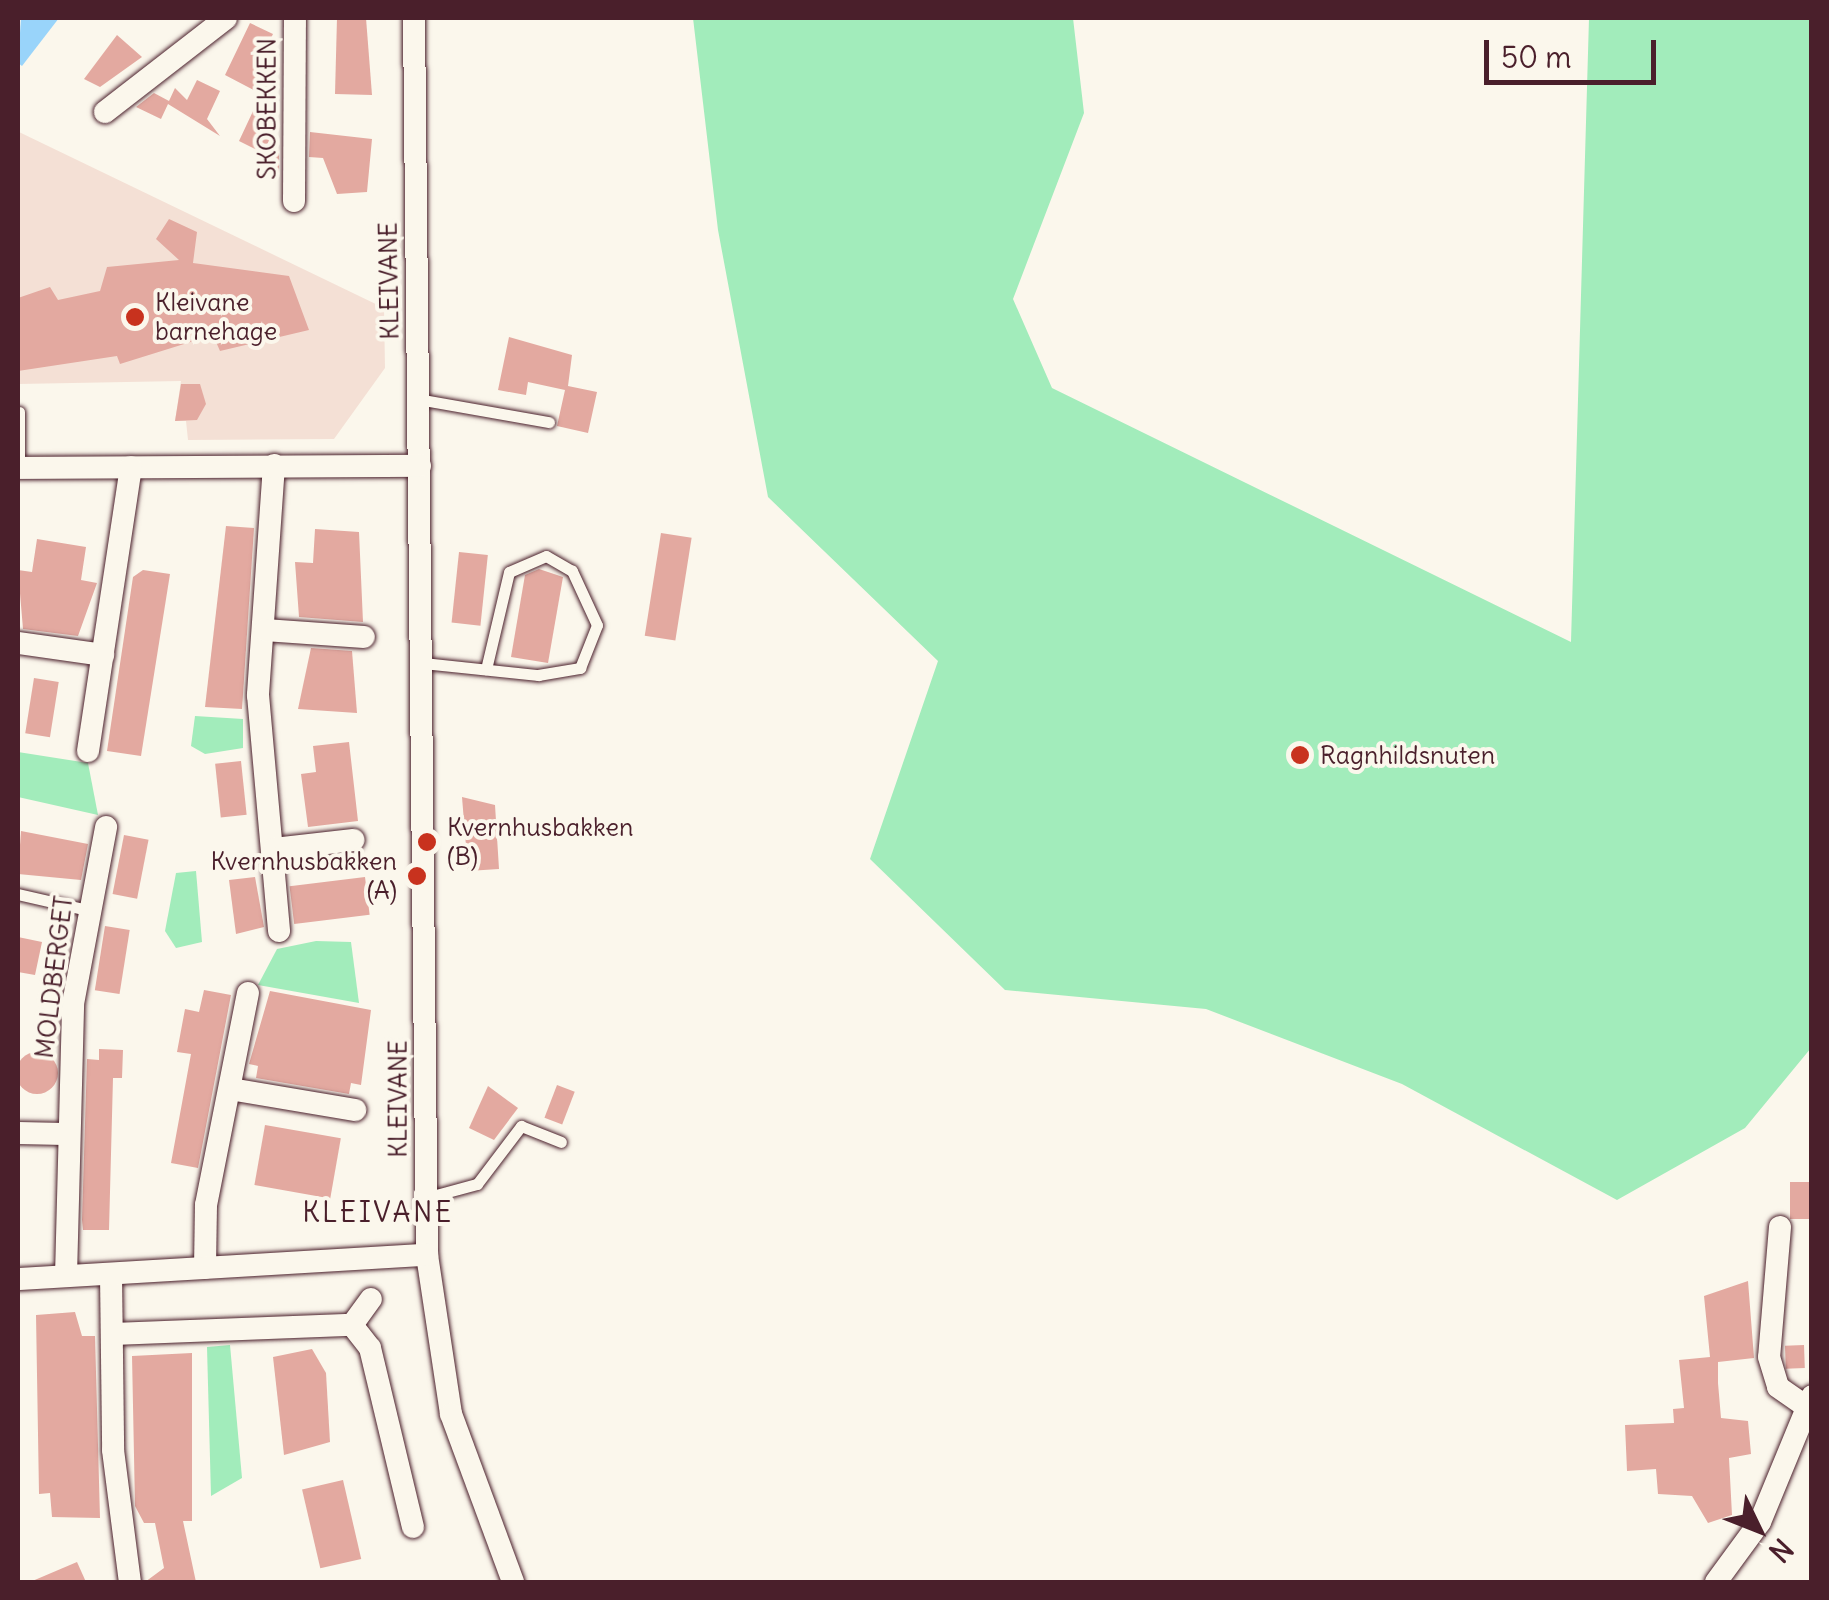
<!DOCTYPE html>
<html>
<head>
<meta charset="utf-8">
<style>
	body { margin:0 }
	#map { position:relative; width:1829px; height:1600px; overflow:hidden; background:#fbf7ec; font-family:Delius,sans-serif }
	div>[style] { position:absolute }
	.built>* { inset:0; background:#f4e0d5 }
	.green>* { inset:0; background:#a2ecbb }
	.water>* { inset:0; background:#99d4fa }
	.building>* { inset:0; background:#e3a9a0; transform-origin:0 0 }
	.round { border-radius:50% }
	.roads { filter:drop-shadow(0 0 2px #4a1f2b) drop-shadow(0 0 2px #4a1f2b) }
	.service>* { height:11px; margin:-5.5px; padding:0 5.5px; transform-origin:5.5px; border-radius:5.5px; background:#fbf7ec }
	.minor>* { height:22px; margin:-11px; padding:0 11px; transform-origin:11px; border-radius:11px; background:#fbf7ec }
	.dots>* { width:28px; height:28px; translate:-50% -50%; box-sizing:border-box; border:5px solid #fbf7ec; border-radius:50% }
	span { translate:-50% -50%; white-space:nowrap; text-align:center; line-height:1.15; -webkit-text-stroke:8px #fbf7ec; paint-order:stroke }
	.street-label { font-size:25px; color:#4a1f2b }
	.poi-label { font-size:25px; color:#4a1f2b }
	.left { translate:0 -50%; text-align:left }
	.right { translate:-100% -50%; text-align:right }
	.neighbourhood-label { font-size:28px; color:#4a1f2b; letter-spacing:2.5px }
	.frame { position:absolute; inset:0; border:20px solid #4a1f2b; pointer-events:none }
	.north { position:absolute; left:1709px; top:1480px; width:100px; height:100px; -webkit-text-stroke:8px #fbf7ec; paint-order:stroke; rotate:133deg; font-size:28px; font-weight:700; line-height:40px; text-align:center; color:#4a1f2b }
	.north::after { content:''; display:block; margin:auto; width:35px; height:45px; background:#4a1f2b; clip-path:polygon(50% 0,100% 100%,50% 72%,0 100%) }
	.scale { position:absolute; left:1484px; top:40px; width:172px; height:45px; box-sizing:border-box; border:5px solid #4a1f2b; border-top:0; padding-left:12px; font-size:30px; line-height:35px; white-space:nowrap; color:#4a1f2b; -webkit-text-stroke:8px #fbf7ec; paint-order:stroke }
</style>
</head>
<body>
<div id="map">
	<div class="built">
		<i style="clip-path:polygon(19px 132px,384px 308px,385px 368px,334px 439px,188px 440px,186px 421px,175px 421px,181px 381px,18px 384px)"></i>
	</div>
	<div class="green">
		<i style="clip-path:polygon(693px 18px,1073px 18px,1084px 113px,1013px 299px,1052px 388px,1571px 642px,1589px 18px,1811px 18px,1811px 1048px,1745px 1128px,1617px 1200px,1402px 1084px,1206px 1009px,1005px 990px,870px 859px,938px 661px,768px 497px,718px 230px)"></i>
		<i style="clip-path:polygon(195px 716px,243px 719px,243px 748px,205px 754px,191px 746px)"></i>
		<i style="clip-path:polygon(18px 752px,88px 763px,98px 815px,18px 797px)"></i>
		<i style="clip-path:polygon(196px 871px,202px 942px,176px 948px,165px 931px,176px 873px)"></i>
		<i style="clip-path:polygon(316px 941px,351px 942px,359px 1003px,258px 985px,277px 949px)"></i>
		<i style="clip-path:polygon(230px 1345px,242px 1478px,211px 1496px,207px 1347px)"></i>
	</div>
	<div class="water">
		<i style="clip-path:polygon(21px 18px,59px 18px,22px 66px,18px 63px)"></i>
	</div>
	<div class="building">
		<i style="clip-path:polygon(337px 18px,366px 18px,372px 95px,335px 94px)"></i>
		<i style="clip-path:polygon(250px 23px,273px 34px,256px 68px,274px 69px,274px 130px,263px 153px,239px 141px,261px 94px,225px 75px)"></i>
		<i style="clip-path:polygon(117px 35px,142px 57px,100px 87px,84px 79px)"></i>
		<i style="clip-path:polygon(197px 80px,220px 91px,207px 119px,220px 136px,168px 104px,161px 119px,136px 107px,154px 93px,169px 101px,175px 88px,187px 100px)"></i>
		<i style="clip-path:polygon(310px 132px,372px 139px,367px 192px,337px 194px,323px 158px,309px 157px)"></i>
		<i style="clip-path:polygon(267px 144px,279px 150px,279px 174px,257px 163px)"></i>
		<i style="clip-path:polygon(169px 219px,197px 232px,193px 263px,289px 276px,309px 330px,220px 351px,213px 335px,120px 364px,117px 356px,18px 371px,18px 298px,50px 287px,58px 300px,100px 291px,107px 267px,179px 260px,156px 239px)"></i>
		<i style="clip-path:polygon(509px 337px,572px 355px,568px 386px,597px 392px,588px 433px,557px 426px,565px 390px,528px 382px,526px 395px,498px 390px)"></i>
		<i style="clip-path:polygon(181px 384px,200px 384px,206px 404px,197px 420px,175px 421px)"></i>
		<i style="clip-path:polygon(226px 526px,254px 528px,242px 709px,205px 707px)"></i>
		<i style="clip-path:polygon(315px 529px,359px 532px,363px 622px,299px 617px,295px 562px,313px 563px)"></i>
		<i style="left:661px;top:533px;width:31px;height:104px;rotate:9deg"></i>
		<i style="clip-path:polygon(37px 539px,86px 547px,81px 580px,97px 583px,78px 636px,23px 629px,18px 570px,32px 572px)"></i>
		<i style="left:459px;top:552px;width:29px;height:71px;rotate:6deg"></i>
		<i style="clip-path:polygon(539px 569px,563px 577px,548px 663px,511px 657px,525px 575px)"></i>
		<i style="clip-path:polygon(143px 570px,170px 574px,141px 756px,107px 751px,133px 577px)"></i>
		<i style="clip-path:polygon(311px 648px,352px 651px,357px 713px,298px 709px)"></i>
		<i style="left:34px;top:678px;width:25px;height:56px;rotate:9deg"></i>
		<i style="clip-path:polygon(349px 742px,358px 821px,308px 827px,301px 774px,316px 772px,313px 746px)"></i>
		<i style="left:241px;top:761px;width:54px;height:26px;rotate:84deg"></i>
		<i style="clip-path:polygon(462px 797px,495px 805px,499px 869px,468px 871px)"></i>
		<i style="clip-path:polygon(21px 831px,88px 844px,81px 880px,18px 874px)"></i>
		<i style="left:124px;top:835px;width:25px;height:60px;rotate:11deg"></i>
		<i style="clip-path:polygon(255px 877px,264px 927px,236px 934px,229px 880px)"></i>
		<i style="left:365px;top:877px;width:38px;height:76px;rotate:83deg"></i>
		<i style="left:105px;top:926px;width:25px;height:65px;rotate:9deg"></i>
		<i style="clip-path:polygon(18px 937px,42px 942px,35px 975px,18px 972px)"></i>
		<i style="clip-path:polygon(204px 990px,231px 995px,198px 1168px,171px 1163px,191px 1054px,177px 1052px,185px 1009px,199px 1012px)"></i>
		<i style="clip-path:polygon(270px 991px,371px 1010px,361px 1085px,351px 1083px,349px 1094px,256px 1078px,258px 1066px,249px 1064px)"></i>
		<i style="clip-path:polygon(99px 1049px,123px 1050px,122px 1078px,113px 1078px,109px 1230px,83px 1230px,82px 1220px,87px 1059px,99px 1060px)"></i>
		<i class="round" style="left:16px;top:1052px;width:42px;height:42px"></i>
		<i style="left:557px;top:1085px;width:19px;height:35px;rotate:21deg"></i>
		<i style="clip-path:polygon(488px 1086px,518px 1108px,494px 1140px,469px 1128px)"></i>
		<i style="left:265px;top:1125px;width:77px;height:61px;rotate:10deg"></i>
		<i style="left:1812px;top:1182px;width:37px;height:22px;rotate:90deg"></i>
		<i style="clip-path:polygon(1748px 1281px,1754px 1358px,1718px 1362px,1718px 1383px,1721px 1418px,1748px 1421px,1751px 1454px,1729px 1458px,1732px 1515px,1708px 1523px,1692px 1496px,1658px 1494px,1656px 1469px,1627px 1471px,1625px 1425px,1674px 1423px,1673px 1409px,1684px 1408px,1679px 1360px,1710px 1357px,1704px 1296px)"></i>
		<i style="clip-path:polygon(75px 1312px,82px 1336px,95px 1336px,100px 1518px,52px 1517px,50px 1493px,39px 1494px,36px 1315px)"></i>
		<i style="left:1804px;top:1345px;width:23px;height:19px;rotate:88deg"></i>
		<i style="clip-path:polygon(312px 1349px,326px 1373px,330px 1442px,284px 1455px,273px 1357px)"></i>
		<i style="clip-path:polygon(192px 1353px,192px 1521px,183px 1521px,196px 1582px,145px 1582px,164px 1568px,155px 1523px,144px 1523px,135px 1506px,132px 1356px)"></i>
		<i style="left:343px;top:1480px;width:81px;height:42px;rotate:77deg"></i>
		<i style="clip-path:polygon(77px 1562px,86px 1582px,30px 1582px)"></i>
	</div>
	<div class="roads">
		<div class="service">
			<i style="left:418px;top:399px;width:133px;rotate:10deg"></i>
			<i style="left:19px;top:468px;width:56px;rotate:-90deg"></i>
			<i style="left:423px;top:663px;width:116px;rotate:6deg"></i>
			<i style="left:538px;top:675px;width:43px;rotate:-9.5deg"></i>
			<i style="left:580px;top:668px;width:46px;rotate:-68.4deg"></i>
			<i style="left:597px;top:625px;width:60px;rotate:-114.8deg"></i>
			<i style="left:572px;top:571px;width:30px;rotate:-150deg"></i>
			<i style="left:546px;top:556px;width:40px;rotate:156.6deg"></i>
			<i style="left:509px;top:572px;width:100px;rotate:103.3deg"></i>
			<i style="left:18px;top:894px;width:72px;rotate:12.9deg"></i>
			<i style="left:425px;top:1198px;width:54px;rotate:-15.1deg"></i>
			<i style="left:477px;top:1184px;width:73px;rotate:-52.8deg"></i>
			<i style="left:521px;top:1126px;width:43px;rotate:21.8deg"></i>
		</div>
		<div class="minor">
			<i style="left:414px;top:18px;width:1237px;rotate:89.4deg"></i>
			<i style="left:427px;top:1255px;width:161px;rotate:81.4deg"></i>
			<i style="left:451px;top:1414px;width:179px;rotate:69.7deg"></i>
			<i style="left:105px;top:112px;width:153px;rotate:-37.8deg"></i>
			<i style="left:294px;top:201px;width:183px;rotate:-89.7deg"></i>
			<i style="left:274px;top:465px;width:231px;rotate:94deg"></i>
			<i style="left:258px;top:695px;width:237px;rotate:84.9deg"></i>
			<i style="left:18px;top:468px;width:402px;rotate:-0.3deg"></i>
			<i style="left:265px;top:630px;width:99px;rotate:4deg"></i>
			<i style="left:18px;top:643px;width:86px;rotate:8deg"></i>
			<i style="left:88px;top:751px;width:287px;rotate:-81.4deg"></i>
			<i style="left:274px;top:849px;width:80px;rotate:-6.5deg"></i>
			<i style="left:230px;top:1089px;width:127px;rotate:9.5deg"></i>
			<i style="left:18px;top:1133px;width:47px;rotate:1.2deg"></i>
			<i style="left:1780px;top:1227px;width:130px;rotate:94.8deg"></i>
			<i style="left:1769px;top:1357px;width:31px;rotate:73deg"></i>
			<i style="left:1778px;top:1387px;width:32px;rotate:35deg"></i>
			<i style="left:205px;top:1268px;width:63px;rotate:-89.1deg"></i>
			<i style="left:206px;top:1205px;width:216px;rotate:-78.8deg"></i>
			<i style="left:111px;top:1274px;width:176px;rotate:89.3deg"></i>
			<i style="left:113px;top:1450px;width:133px;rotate:82.7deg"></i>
			<i style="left:66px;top:1276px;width:272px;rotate:-88.5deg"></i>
			<i style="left:73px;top:1004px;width:180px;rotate:-79.4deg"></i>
			<i style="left:18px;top:1279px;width:410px;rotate:-3.4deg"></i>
			<i style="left:352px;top:1325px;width:32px;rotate:-54deg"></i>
			<i style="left:113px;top:1334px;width:239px;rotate:-2.2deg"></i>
			<i style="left:352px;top:1325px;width:29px;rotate:52deg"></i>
			<i style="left:370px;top:1348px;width:184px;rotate:76.5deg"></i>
			<i style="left:1716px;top:1582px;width:74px;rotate:-53.7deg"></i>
			<i style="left:1760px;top:1522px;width:136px;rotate:-67.6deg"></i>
		</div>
	</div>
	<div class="dots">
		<i style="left:135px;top:317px;background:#c8321e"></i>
		<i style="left:1300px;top:755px;background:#c8321e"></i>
		<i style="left:427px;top:842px;background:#c8321e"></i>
		<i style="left:417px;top:876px;background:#c8321e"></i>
	</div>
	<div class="street-label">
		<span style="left:267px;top:109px;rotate:-90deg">SKOBEKKEN</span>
		<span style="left:389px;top:281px;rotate:-91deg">KLEIVANE</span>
		<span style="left:54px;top:977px;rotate:-83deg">MOLDBERGET</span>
		<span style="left:398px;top:1099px;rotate:-90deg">KLEIVANE</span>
	</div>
	<div class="poi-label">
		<span class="left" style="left:155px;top:317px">Kleivane<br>barnehage</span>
		<span class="left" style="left:1320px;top:755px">Ragnhildsnuten</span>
		<span class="left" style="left:447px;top:842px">Kvernhusbakken<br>(B)</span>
		<span class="right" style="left:397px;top:876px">Kvernhusbakken<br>(A)</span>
	</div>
	<div class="neighbourhood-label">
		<span style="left:378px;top:1212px">KLEIVANE</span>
	</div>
	<div class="frame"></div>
	<div class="north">N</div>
	<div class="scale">50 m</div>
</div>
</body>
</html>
